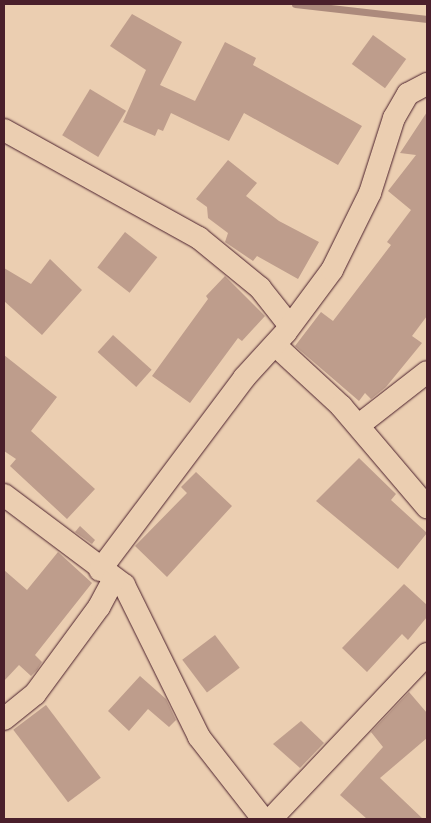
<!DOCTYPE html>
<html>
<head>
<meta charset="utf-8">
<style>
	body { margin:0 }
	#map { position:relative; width:431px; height:823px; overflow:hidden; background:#ebceb1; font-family:"Gochi Hand",sans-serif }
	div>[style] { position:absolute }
	.stream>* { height:7px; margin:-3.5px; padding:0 3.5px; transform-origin:3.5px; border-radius:3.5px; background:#ac8a7c }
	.building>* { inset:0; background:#be9d8c; transform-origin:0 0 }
	.roads { filter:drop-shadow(0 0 1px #4a1f2b) drop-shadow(0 0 1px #4a1f2b) }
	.minor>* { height:22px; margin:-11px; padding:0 11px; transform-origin:11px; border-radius:11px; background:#ebceb1 }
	span { translate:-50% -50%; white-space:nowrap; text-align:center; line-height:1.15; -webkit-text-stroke:4.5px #ebceb1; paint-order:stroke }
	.frame { position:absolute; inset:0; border:5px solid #4a1f2b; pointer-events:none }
</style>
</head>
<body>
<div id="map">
	<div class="stream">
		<i style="left:295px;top:4px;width:133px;rotate:6.5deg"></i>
	</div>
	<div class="building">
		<i style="clip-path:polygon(132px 14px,182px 42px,160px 85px,195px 101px,225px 42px,256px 58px,253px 65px,362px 126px,338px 165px,244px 113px,229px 141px,171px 113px,163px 131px,158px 129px,155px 136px,123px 122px,146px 70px,110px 46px)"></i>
		<i style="left:373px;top:35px;width:41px;height:36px;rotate:36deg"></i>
		<i style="left:90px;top:89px;width:42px;height:54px;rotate:31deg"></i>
		<i style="clip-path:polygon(427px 112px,427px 316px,412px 336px,422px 343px,386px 387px,371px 399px,365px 393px,359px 401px,295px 346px,321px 312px,333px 321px,391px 245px,387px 242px,411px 210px,388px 191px,416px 155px,400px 153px)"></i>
		<i style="clip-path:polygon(228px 160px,257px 183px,246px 196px,279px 221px,319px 242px,298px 279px,257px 256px,253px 261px,225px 242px,228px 233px,208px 218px,207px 207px,196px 199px)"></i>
		<i style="left:125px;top:232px;width:41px;height:45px;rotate:38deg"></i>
		<i style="clip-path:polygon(50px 259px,82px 290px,42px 335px,4px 301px,4px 268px,31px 284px)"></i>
		<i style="clip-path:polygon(225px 276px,265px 316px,242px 341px,238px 338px,190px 403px,152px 376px,208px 299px,206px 296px)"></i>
		<i style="left:113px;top:335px;width:52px;height:23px;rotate:42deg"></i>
		<i style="clip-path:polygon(4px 355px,57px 397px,31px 431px,95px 489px,67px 519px,10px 466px,16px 459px,4px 451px)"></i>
		<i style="clip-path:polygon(359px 458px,396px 494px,391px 500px,427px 533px,398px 569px,316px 501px)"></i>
		<i style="clip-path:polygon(196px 472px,232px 506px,167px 577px,135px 546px,187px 493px,181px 487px)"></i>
		<i style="clip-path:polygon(80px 526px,95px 540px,92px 544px,75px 532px)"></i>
		<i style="clip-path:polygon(58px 552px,92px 583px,35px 655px,42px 662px,37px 670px,31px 676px,19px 665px,4px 681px,4px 570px,27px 590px)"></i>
		<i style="clip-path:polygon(404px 584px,427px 605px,427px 617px,408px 640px,402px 634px,367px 672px,342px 648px)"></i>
		<i style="left:215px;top:635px;width:41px;height:41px;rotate:53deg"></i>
		<i style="clip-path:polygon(140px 676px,166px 699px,176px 720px,169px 727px,148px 709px,129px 731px,108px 711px)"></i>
		<i style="clip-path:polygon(409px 692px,427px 713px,427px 738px,380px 778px,423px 819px,367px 819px,340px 795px,383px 747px,371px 732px)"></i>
		<i style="left:46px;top:705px;width:91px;height:41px;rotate:53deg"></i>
		<i style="clip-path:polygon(301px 721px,324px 743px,300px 768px,273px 744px)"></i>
	</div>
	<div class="roads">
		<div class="minor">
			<i style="left:4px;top:130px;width:223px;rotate:29deg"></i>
			<i style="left:199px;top:238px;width:79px;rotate:39.3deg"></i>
			<i style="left:260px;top:288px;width:48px;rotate:51.7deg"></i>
			<i style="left:275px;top:345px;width:90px;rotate:42.7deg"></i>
			<i style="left:341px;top:406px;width:133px;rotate:49.6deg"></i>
			<i style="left:359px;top:425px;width:86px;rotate:-37.9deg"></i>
			<i style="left:4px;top:495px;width:150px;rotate:36.9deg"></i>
			<i style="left:124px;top:585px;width:169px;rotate:63.7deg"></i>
			<i style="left:199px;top:737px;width:104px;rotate:52deg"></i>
			<i style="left:100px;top:570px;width:240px;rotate:-53.1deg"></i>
			<i style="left:244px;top:378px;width:62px;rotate:-47.6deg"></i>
			<i style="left:286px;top:332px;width:77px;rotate:-53.4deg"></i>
			<i style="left:332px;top:270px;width:86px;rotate:-63.7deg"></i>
			<i style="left:370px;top:193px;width:79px;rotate:-72.3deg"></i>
			<i style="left:394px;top:118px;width:28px;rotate:-60deg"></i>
			<i style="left:408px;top:94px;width:21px;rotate:-28deg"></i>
			<i style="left:4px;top:719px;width:40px;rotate:-39deg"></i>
			<i style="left:35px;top:694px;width:108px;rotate:-53.7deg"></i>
			<i style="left:99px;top:607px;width:32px;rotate:-62deg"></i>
			<i style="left:271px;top:819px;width:227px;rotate:-46.6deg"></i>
		</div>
	</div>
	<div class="frame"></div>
</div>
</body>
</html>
